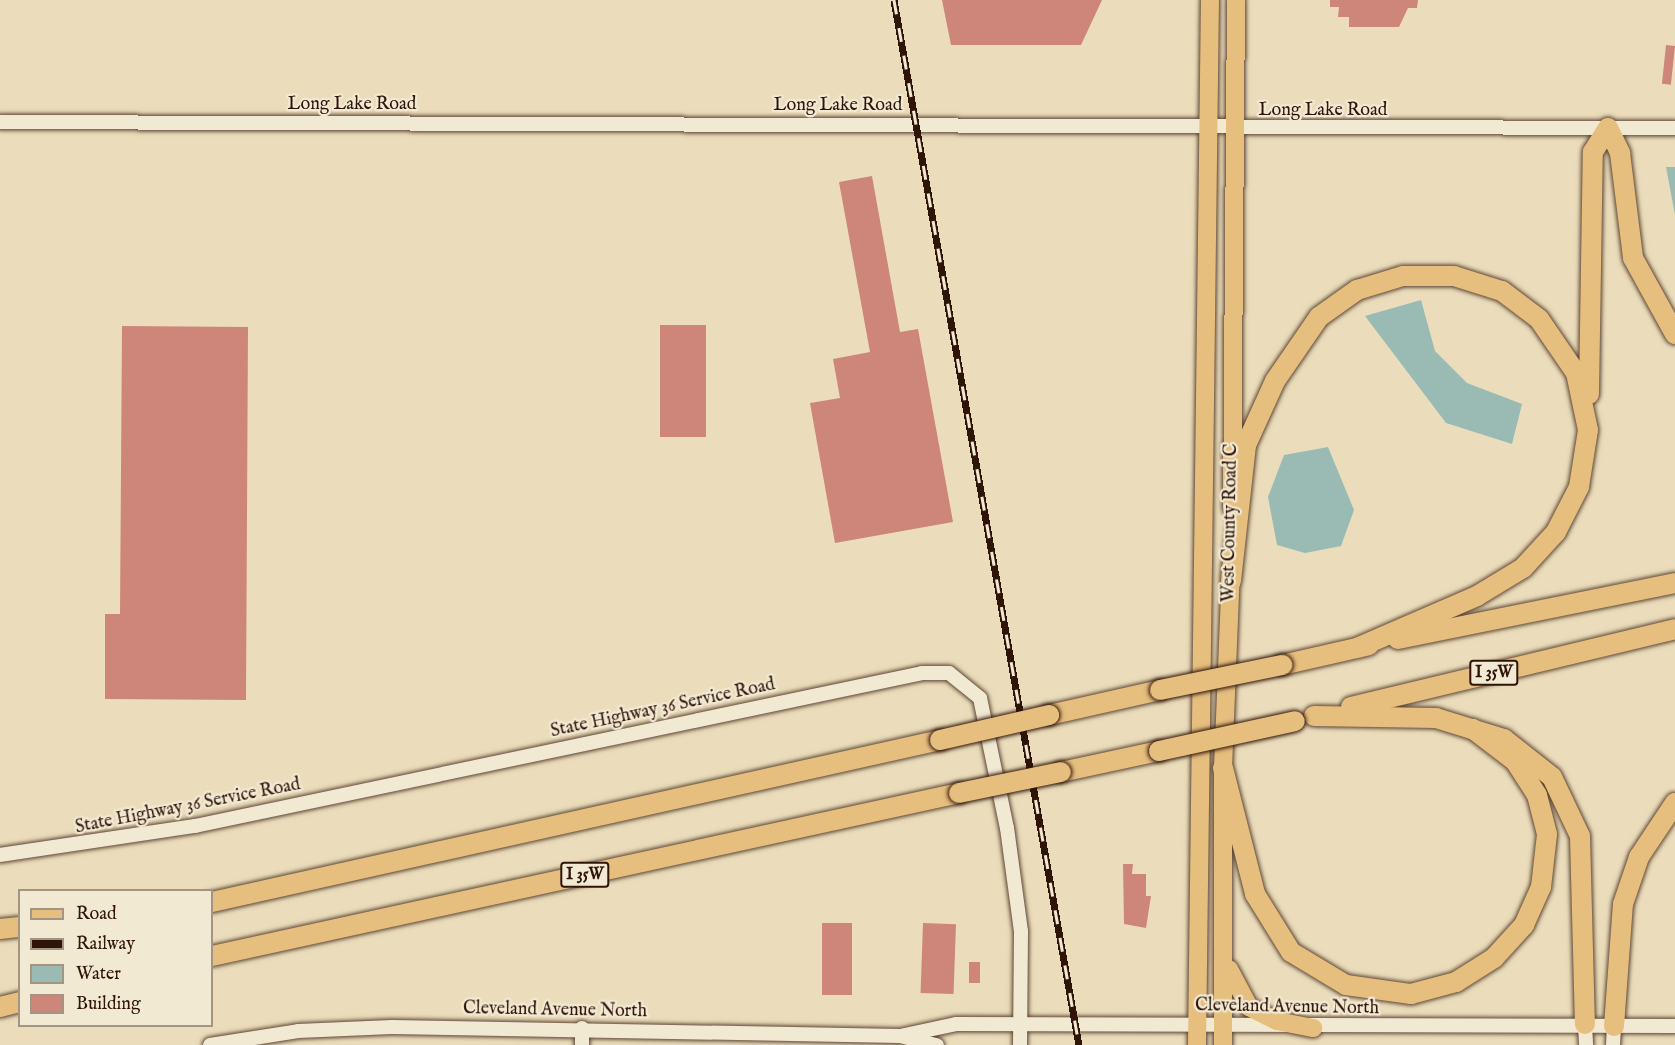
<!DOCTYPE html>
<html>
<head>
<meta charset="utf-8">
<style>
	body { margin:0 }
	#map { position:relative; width:1675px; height:1045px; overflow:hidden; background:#ebddbb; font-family:"IM FELL English",serif }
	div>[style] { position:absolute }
	.water>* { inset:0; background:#99bbb4 }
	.building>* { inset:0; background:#cd8679; transform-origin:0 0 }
	.roads { filter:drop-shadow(0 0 2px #5e4635) drop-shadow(0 0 2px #5e4635) }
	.minor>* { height:14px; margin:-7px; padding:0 7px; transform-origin:7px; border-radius:7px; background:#f2e9d3 }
	.major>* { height:18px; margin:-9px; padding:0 9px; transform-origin:9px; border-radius:9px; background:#e6be7e }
	.highway>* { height:20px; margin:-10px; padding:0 10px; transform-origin:10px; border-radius:10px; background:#e6be7e }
	.rail>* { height:7px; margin-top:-3.5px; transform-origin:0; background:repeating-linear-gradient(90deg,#f2e9d3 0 14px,#2f1408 0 28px); box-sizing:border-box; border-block:2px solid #2f1408 }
	.bridges { filter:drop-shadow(0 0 2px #2f1408) drop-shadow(0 0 2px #2f1408) }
	.highway-bridge>* { height:20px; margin:-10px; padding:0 10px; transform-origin:10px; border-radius:10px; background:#e6be7e }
	span { translate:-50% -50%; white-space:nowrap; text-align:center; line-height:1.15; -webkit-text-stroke:4.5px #f2e9d3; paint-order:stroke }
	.shield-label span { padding:2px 4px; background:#f2e9d3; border:2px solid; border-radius:4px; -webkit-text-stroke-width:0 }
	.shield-label { font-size:16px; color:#2f1408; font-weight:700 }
	.street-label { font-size:18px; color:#2f1408 }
	.legend { position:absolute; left:18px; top:889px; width:195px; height:138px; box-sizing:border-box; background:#f2e9d3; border:2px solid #a49482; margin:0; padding:8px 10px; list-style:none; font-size:18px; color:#2f1408 }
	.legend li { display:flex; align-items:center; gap:12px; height:30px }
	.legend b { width:30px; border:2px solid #a49482 }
</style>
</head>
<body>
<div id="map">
	<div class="water">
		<i style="clip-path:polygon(1666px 167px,1675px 167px,1675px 215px)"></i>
		<i style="clip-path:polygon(1421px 300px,1435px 351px,1467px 383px,1522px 404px,1512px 444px,1446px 423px,1365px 316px)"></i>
		<i style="clip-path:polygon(1328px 447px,1354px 510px,1341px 546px,1305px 553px,1277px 545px,1268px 497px,1284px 455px)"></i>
	</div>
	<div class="building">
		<i style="clip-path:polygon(942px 0,1102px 0,1081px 45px,951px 45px)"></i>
		<i style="clip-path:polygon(1330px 0,1418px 0,1417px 8px,1408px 8px,1399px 27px,1349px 27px,1349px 17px,1338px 17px,1339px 7px,1330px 7px)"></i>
		<i style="left:1666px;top:45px;width:9px;height:39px;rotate:6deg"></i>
		<i style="clip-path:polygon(872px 176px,900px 332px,918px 329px,953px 522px,835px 543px,810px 403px,840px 398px,833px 359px,870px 352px,839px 182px)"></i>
		<i style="left:660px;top:325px;width:46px;height:112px"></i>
		<i style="clip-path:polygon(122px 326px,248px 327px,246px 700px,105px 699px,105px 614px,120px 614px)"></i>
		<i style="clip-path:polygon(1123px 864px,1133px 864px,1132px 874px,1146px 874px,1146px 896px,1151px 896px,1146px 928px,1124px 924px)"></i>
		<i style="left:822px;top:923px;width:30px;height:72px"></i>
		<i style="left:923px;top:923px;width:33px;height:70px;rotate:2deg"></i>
		<i style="left:969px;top:962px;width:11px;height:21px"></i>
	</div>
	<div class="roads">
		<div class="minor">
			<i style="left:0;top:122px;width:1675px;rotate:0.21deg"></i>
			<i style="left:0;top:855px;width:197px;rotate:-8.5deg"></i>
			<i style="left:195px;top:826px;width:743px;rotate:-11.88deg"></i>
			<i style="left:922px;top:673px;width:27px"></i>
			<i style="left:949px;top:673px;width:40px;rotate:39deg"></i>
			<i style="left:980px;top:698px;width:133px;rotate:78.3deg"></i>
			<i style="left:1007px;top:828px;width:104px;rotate:82.3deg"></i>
			<i style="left:1021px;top:931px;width:114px;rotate:90.5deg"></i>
			<i style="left:1585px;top:1024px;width:21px;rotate:87deg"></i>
			<i style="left:900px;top:1036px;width:57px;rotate:-12.1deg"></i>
			<i style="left:956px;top:1024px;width:719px;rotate:0.16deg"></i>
			<i style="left:210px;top:1045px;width:89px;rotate:-9deg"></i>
			<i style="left:298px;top:1031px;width:94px;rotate:-2.4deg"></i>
			<i style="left:392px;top:1027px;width:508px;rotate:1.01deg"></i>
			<i style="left:900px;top:1036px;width:38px;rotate:14deg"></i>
			<i style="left:582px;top:1045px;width:17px;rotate:-90deg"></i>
			<i style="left:1613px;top:1045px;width:19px;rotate:-87deg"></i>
		</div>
		<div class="major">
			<i style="left:1232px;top:508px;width:508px;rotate:-89.55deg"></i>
			<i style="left:1229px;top:969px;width:43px;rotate:62.2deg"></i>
			<i style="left:1249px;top:1007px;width:31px;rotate:27deg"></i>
			<i style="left:1277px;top:1021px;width:37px;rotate:11deg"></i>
			<i style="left:1197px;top:1045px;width:1045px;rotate:-89.29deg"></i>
			<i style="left:1223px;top:1045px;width:277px;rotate:-90deg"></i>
			<i style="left:1223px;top:768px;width:202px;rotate:-87.7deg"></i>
		</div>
		<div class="highway">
			<i style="left:1608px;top:128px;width:28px;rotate:64deg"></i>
			<i style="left:1620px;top:153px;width:106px;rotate:82.9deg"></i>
			<i style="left:1633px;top:258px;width:87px;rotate:61.1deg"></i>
			<i style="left:1589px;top:394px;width:242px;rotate:-89.1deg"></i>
			<i style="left:1593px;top:152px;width:28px;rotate:-58deg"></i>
			<i style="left:1231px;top:581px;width:137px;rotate:-83.7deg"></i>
			<i style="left:1246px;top:445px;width:70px;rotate:-65.6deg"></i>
			<i style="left:1275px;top:381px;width:78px;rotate:-55.5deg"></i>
			<i style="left:1319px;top:317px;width:47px;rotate:-35.4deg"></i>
			<i style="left:1357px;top:290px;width:48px;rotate:-16.9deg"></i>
			<i style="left:1403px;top:276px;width:51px"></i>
			<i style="left:1454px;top:276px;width:50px;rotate:17.4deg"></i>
			<i style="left:1502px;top:291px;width:46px;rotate:37.1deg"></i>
			<i style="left:1539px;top:319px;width:65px;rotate:55.6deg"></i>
			<i style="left:1576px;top:373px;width:58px;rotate:78.1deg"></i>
			<i style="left:1588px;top:430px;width:58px;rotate:99deg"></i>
			<i style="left:1579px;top:487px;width:51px;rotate:117.1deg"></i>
			<i style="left:1556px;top:532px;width:49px;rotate:132.5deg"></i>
			<i style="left:1523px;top:568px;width:54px;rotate:148.7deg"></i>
			<i style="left:1477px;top:596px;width:129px;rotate:156.6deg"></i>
			<i style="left:1398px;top:639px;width:283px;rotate:-11.4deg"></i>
			<i style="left:1282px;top:665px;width:89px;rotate:-12.9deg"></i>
			<i style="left:1351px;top:707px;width:333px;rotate:-13.5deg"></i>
			<i style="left:1049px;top:715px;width:114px;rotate:-12.7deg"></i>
			<i style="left:1314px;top:716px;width:122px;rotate:0.9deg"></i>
			<i style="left:1436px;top:718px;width:71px;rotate:17.2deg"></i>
			<i style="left:1504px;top:739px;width:61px;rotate:38.4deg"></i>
			<i style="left:1552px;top:777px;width:65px;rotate:64.6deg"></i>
			<i style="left:1580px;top:836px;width:188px;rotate:88.5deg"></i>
			<i style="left:1223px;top:768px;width:130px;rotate:75.7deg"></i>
			<i style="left:1255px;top:894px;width:68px;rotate:58.2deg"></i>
			<i style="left:1291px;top:952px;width:64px;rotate:31deg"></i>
			<i style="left:1346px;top:985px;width:66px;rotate:7.9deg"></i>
			<i style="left:1411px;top:994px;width:47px;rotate:-14.9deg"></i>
			<i style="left:1456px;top:982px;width:45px;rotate:-32.3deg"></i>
			<i style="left:1494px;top:958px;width:45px;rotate:-47.7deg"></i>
			<i style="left:1524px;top:925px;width:42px;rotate:-65.9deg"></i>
			<i style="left:1541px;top:887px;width:53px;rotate:-83.5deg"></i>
			<i style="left:1547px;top:834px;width:40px;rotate:-104.4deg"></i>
			<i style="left:1537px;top:795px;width:40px;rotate:-122.9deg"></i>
			<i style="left:1515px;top:761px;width:53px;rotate:-142.7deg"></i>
			<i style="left:1061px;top:772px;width:100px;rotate:-12.1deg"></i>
			<i style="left:212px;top:902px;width:746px;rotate:-12.55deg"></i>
			<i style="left:0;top:929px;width:20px;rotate:-6deg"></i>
			<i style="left:212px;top:956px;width:765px;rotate:-12.31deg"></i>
			<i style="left:0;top:1007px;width:21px;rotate:-14deg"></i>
			<i style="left:1614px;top:1026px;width:122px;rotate:-85.8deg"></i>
			<i style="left:1623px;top:904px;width:50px;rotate:-71.2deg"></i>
			<i style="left:1639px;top:857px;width:65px;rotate:-56.3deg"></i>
		</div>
	</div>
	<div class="rail">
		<i style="left:894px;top:0;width:1061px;rotate:79.96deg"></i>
	</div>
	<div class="bridges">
		<div class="highway-bridge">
			<i style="left:1160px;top:690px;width:125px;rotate:-11.6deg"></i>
			<i style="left:940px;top:740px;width:112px;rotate:-12.9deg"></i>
			<i style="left:1159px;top:751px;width:139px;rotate:-12.4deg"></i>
			<i style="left:959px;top:793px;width:104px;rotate:-11.6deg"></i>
		</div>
	</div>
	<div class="shield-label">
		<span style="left:1494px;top:673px">I 35W</span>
		<span style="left:585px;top:875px">I 35W</span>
	</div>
	<div class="street-label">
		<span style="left:352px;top:105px">Long Lake Road</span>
		<span style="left:838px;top:106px">Long Lake Road</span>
		<span style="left:1323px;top:111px">Long Lake Road</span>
		<span style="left:1231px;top:523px;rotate:-89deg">West County Road C</span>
		<span style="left:663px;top:709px;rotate:-12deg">State Highway 36 Service Road</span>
		<span style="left:188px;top:807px;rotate:-11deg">State Highway 36 Service Road</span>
		<span style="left:1287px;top:1008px;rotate:1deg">Cleveland Avenue North</span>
		<span style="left:555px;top:1011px;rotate:1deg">Cleveland Avenue North</span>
	</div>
	<ul class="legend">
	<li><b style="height:8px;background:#e6be7e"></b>Road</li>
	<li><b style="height:8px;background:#2f1408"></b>Railway</li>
	<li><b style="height:16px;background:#99bbb4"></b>Water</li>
	<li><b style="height:16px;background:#cd8679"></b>Building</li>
	</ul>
</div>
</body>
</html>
